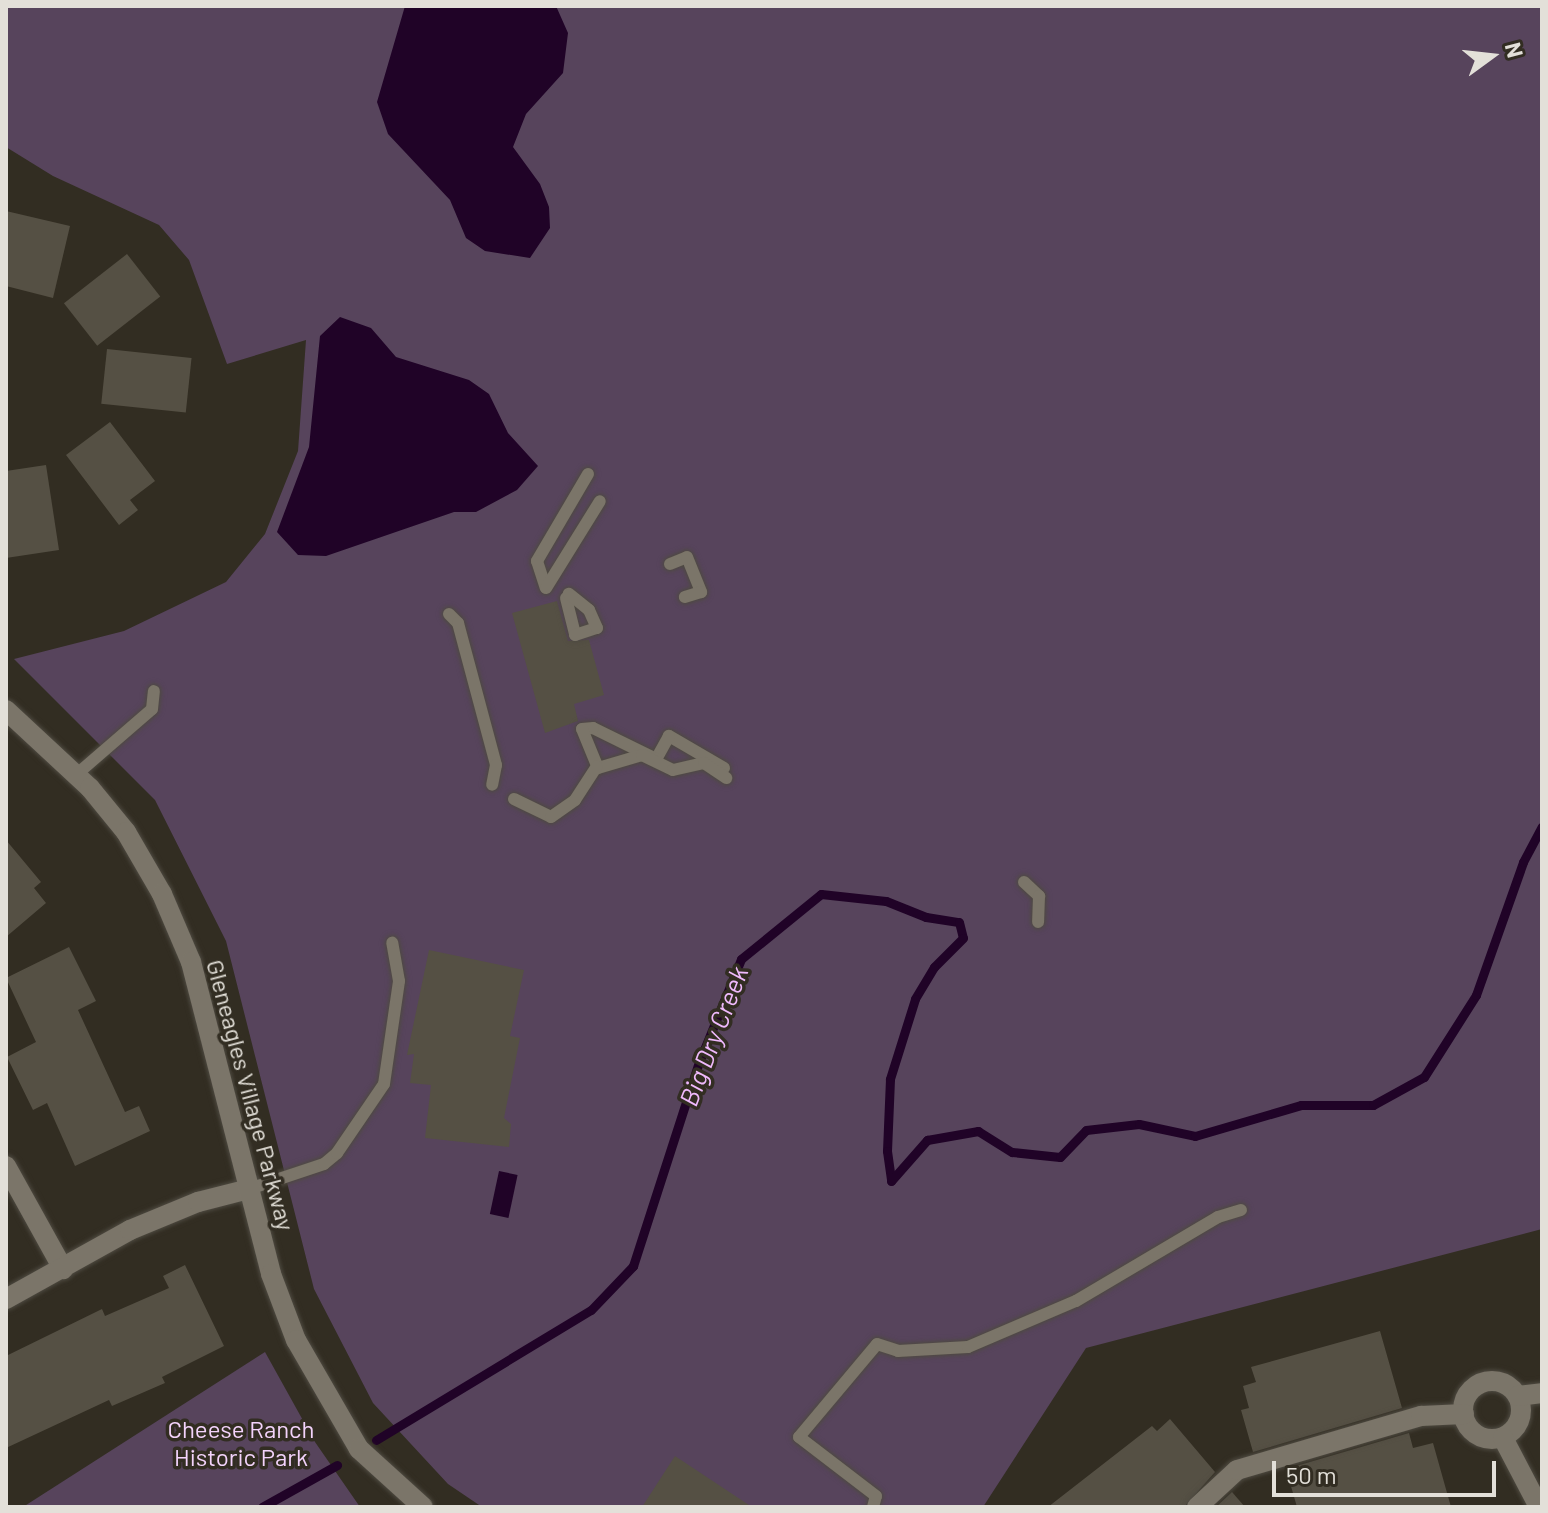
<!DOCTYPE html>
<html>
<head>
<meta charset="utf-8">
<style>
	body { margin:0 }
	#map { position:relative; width:1548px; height:1513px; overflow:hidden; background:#322d22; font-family:Barlow,sans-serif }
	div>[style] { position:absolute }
	.green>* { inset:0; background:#57445c }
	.water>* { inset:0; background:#200327; transform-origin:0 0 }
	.stream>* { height:9px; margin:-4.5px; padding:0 4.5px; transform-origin:4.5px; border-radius:4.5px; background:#200327 }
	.building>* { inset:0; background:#555044; transform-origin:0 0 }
	.roads { filter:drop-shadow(0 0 2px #4e4a41) drop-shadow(0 0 2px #4e4a41) }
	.service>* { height:12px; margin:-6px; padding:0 6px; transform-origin:6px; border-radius:6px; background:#7b7569 }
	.minor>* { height:20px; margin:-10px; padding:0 10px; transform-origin:10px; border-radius:10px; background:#7b7569 }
	.minor>.ring { margin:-10px; padding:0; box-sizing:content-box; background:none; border:20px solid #7b7569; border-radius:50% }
	.tertiary>* { height:20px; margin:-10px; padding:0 10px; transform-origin:10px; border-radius:10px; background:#7b7569 }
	span { translate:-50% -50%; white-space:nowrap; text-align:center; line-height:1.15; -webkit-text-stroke:7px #322d22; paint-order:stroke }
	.street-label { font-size:24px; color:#e3e0d9 }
	.park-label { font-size:24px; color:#f3d3fb }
	.water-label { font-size:26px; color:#efb9fc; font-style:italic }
	.frame { position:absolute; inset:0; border:8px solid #e3e0d9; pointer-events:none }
	.north { position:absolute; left:1452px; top:16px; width:80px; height:80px; -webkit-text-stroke:6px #322d22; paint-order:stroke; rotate:75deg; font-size:22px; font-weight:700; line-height:32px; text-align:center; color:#e3e0d9 }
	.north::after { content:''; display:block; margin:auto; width:28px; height:36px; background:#e3e0d9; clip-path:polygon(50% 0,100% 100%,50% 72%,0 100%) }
	.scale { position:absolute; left:1272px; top:1461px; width:224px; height:36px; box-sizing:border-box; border:4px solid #e3e0d9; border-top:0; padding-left:10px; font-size:24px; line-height:28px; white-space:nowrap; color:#e3e0d9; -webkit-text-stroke:6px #322d22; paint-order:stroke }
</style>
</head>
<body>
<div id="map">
	<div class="green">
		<i style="clip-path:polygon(6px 6px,1542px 6px,1542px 1229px,1086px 1348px,983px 1507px,482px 1507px,448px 1484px,373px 1403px,314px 1289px,226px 941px,155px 800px,14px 659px,124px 631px,226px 582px,265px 534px,298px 451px,306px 340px,227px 364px,189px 260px,159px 225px,53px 176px,6px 147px)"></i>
		<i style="clip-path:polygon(265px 1352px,315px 1442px,360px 1507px,23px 1507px)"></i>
	</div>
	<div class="water">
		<i style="clip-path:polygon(405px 6px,556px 6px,568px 33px,563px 73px,526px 114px,513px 147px,540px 184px,549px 207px,550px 228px,530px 258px,485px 251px,466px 238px,450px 200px,388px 134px,377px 102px)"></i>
		<i style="clip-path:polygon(340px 317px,371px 328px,396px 357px,469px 380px,489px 394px,508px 433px,538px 466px,517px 490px,476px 512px,454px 512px,326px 556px,298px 555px,277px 532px,309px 447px,320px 336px)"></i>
		<i style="left:499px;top:1171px;width:19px;height:44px;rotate:12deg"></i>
	</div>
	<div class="stream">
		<i style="left:376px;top:1440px;width:251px;rotate:-31.2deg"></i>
		<i style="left:591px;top:1310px;width:61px;rotate:-46.3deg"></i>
		<i style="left:633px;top:1266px;width:214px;rotate:-72.1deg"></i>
		<i style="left:699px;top:1062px;width:111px;rotate:-67.8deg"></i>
		<i style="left:741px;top:959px;width:103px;rotate:-39.1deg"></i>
		<i style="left:821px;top:894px;width:65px;rotate:6.1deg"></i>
		<i style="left:886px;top:901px;width:43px;rotate:21.8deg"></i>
		<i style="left:926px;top:917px;width:33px;rotate:9deg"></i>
		<i style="left:959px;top:922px;width:16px;rotate:76deg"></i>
		<i style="left:963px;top:938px;width:41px;rotate:135deg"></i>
		<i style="left:934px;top:967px;width:37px;rotate:121deg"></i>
		<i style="left:915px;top:999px;width:84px;rotate:107.4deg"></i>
		<i style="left:890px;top:1079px;width:72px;rotate:92.4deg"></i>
		<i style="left:887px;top:1151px;width:30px;rotate:82deg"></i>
		<i style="left:891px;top:1181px;width:55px;rotate:-48.7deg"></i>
		<i style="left:927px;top:1140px;width:52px;rotate:-10deg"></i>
		<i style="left:978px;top:1131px;width:40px;rotate:32deg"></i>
		<i style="left:1012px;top:1152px;width:48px;rotate:5.9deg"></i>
		<i style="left:1060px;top:1157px;width:37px;rotate:-46deg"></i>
		<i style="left:1086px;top:1130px;width:53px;rotate:-6.5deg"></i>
		<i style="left:1139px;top:1124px;width:57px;rotate:12.1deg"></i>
		<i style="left:1195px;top:1136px;width:110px;rotate:-16.3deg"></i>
		<i style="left:1301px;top:1105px;width:72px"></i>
		<i style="left:1373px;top:1105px;width:58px;rotate:-28.8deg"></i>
		<i style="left:1424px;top:1077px;width:97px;rotate:-57.6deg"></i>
		<i style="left:1476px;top:995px;width:141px;rotate:-70.5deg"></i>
		<i style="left:1523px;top:862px;width:40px;rotate:-62deg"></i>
		<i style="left:262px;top:1507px;width:86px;rotate:-29.2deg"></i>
	</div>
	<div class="building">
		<i style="clip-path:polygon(6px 211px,70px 226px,53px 298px,6px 286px)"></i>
		<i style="left:127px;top:254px;width:54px;height:80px;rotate:52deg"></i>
		<i style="left:107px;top:349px;width:85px;height:55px;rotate:6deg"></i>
		<i style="clip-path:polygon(110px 422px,155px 481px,130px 500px,138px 510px,119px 525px,66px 455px)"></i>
		<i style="clip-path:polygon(46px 465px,59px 550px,6px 558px,6px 471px)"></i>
		<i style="clip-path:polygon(557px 601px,568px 641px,589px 640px,604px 695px,574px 704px,578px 721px,545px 733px,512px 613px)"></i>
		<i style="clip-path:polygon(6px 840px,41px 882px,34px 888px,46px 903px,6px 937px)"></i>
		<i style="clip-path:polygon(69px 947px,96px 1001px,78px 1010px,125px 1112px,139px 1106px,150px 1131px,75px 1166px,47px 1103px,33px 1110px,7px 1057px,36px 1042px,6px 978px)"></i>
		<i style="clip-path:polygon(429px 950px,524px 970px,510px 1036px,520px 1038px,504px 1118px,511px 1124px,509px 1147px,425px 1138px,431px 1085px,410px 1083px,414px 1054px,407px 1055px)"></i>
		<i style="clip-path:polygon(185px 1265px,224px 1346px,162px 1377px,165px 1383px,112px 1406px,109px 1400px,6px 1448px,6px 1356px,102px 1309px,105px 1316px,169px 1288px,163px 1276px)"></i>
		<i style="clip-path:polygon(1380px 1331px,1402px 1408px,1253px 1452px,1241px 1410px,1249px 1408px,1243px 1386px,1256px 1382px,1251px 1367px)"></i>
		<i style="clip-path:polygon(1170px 1419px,1215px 1472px,1184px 1507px,1048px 1507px,1152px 1426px,1157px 1431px)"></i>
		<i style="clip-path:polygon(1409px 1433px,1413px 1448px,1433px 1443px,1451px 1507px,1297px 1507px,1286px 1469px)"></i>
		<i style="clip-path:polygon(675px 1456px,752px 1507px,642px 1507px)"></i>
		<i style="clip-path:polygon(1232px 1492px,1245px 1507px,1216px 1507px)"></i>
	</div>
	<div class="roads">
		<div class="service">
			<i style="left:588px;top:474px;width:101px;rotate:120.4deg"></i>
			<i style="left:537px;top:561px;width:28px;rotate:72deg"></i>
			<i style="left:546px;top:588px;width:102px;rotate:-58.2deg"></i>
			<i style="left:670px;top:564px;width:18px;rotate:-22deg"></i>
			<i style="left:687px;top:557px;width:38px;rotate:68deg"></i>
			<i style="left:701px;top:592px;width:17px;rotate:163deg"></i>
			<i style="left:566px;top:598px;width:38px;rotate:76deg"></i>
			<i style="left:575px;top:635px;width:23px;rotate:-18deg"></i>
			<i style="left:597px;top:628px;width:20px;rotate:-114deg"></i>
			<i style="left:589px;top:610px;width:26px;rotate:-141deg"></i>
			<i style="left:449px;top:614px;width:13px;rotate:45deg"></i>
			<i style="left:458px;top:623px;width:147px;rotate:75deg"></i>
			<i style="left:496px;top:765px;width:20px;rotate:101deg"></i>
			<i style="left:724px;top:768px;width:64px;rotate:-149.8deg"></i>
			<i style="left:669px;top:736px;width:26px;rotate:119deg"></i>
			<i style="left:656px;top:759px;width:70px;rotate:-153.8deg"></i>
			<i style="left:593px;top:728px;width:11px;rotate:175deg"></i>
			<i style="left:582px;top:729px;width:42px;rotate:67.7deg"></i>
			<i style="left:598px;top:768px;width:46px;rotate:-16.5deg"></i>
			<i style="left:642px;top:755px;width:34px;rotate:26deg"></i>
			<i style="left:673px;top:770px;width:32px;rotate:-13deg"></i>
			<i style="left:704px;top:763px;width:27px;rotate:34deg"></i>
			<i style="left:77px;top:774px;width:99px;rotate:-40.9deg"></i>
			<i style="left:152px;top:709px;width:18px;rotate:-84deg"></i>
			<i style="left:514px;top:799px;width:41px;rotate:25.9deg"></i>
			<i style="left:551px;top:817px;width:29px;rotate:-35deg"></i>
			<i style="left:575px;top:800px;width:40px;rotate:-57.1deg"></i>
			<i style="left:1024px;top:882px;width:21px;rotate:43deg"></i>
			<i style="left:1039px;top:896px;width:26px;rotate:92deg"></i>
			<i style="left:249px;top:1189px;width:79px;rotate:-18.4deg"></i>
			<i style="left:324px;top:1164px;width:17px;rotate:-40deg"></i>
			<i style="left:337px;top:1153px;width:83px;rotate:-55.7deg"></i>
			<i style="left:384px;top:1084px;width:104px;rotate:-81.7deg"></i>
			<i style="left:399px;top:981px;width:39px;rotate:-100deg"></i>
			<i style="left:873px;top:1507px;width:11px;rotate:-75deg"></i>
			<i style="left:876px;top:1496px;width:97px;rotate:-142.5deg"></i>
			<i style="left:799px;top:1437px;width:121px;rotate:-50deg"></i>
			<i style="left:877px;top:1344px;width:22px;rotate:18deg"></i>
			<i style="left:898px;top:1351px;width:70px;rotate:-3.3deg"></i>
			<i style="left:968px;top:1347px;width:117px;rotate:-23.1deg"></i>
			<i style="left:1076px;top:1301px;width:165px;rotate:-30.6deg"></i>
			<i style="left:1218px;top:1217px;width:24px;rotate:-17deg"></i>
		</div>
		<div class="minor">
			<i style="left:6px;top:1166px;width:118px;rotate:61deg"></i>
			<i style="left:6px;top:1299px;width:142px;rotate:-29.1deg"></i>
			<i style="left:130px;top:1230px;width:74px;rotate:-22.4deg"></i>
			<i style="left:198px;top:1202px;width:53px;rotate:-14.3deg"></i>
			<i class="ring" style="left:1463px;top:1381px;width:38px;height:38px"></i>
			<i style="left:1518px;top:1396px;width:24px;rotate:-7deg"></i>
			<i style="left:1503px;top:1438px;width:78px;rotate:62.4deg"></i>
			<i style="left:1197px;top:1507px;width:54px;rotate:-42.8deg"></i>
			<i style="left:1237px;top:1470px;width:192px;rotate:-16.4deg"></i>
			<i style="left:1421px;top:1416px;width:43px;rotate:-2.7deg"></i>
		</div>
		<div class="tertiary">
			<i style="left:6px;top:710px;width:115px;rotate:42.9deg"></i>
			<i style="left:90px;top:788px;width:57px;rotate:50.7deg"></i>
			<i style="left:126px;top:832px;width:72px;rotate:59.9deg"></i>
			<i style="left:162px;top:894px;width:74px;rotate:66.9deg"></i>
			<i style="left:191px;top:962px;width:322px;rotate:75.6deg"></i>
			<i style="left:271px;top:1274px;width:71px;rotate:69.3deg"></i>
			<i style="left:296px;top:1340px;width:126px;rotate:60deg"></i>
			<i style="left:359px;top:1449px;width:86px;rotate:42.2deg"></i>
		</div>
	</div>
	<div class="street-label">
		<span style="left:251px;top:1095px;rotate:75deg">Gleneagles Village Parkway</span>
	</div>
	<div class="park-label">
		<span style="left:241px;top:1443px">Cheese Ranch<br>Historic Park</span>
	</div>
	<div class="water-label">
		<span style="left:713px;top:1036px;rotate:-69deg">Big Dry Creek</span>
	</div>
	<div class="frame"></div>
	<div class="north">N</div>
	<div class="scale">50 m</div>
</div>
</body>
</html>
